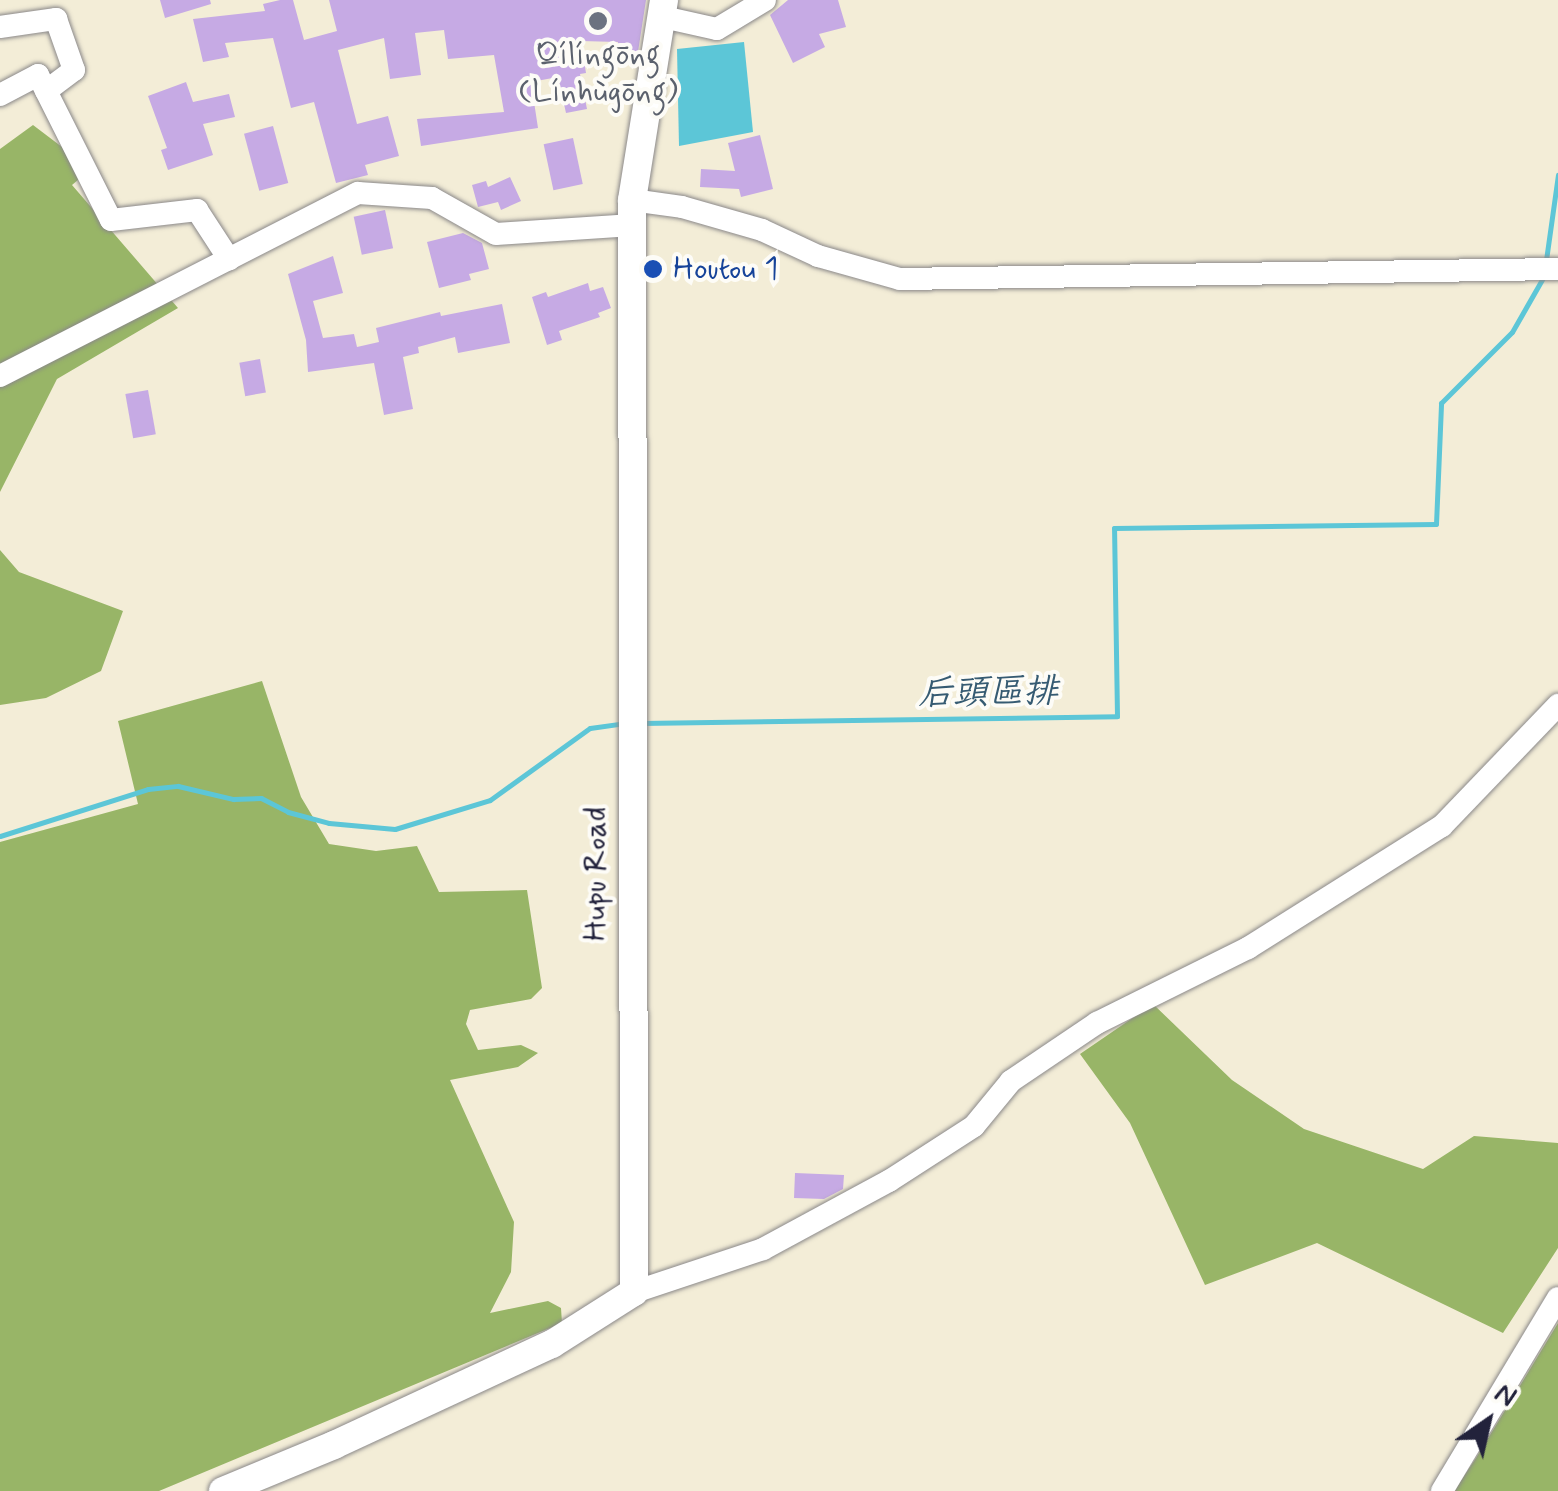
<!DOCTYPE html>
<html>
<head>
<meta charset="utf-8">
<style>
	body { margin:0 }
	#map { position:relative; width:1558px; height:1491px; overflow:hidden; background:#f3edd7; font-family:Mynerve,"LXGW WenKai TC",sans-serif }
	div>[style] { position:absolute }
	.forest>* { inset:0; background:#98b567 }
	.water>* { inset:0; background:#5cc6d7 }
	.stream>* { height:5px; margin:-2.5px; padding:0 2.5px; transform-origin:2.5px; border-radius:2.5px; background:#5cc6d7 }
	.building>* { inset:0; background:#c6aae4; transform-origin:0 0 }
	.roads { filter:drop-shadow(0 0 2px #8a8889) drop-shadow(0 0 2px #8a8889) }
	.minor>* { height:22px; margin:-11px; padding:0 11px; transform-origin:11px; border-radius:11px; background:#fff }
	.major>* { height:28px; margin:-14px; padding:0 14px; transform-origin:14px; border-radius:14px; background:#fff }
	.dots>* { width:28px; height:28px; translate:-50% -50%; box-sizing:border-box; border:5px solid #fdfcf7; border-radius:50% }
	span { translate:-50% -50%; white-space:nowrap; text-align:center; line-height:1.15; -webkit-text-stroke:8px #fdfcf7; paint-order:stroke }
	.worship-label { font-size:32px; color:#5b616d }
	.transit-label { font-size:32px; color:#164399 }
	.left { translate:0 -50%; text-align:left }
	.street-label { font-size:32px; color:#22223b }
	.water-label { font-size:35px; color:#365b72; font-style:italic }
	.north { position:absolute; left:1438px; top:1371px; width:100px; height:100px; -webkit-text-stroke:8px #fdfcf7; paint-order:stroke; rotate:34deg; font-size:28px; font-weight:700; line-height:40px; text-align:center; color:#22223b }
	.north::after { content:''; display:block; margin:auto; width:35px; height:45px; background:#22223b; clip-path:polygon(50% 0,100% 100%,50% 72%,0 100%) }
</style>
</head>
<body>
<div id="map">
	<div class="forest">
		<i style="clip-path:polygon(33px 125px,91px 169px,72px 185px,178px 308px,57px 379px,0 492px,0 149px)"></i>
		<i style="clip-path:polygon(0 550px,19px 572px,123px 611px,101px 671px,46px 698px,0 705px)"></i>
		<i style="clip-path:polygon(262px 681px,301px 797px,329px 844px,376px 851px,417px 846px,439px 892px,527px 890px,542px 988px,531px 999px,470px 1010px,466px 1024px,478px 1050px,521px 1045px,538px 1053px,518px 1067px,450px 1080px,514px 1222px,511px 1272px,490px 1313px,548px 1301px,561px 1308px,562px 1323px,159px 1491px,0 1491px,0 842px,138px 804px,118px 721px)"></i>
		<i style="clip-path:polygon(1153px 1004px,1232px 1080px,1304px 1129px,1423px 1169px,1474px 1136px,1558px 1143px,1558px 1248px,1503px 1333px,1317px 1243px,1205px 1285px,1130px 1123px,1080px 1054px)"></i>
		<i style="clip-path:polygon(1558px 1323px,1558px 1491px,1454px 1491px,1476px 1458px)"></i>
	</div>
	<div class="water">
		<i style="clip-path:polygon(744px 42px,753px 132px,679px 146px,677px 49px)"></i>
	</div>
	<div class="stream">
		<i style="left:1546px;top:260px;width:86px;rotate:-82deg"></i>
		<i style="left:641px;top:723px;width:476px;rotate:-0.8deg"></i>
		<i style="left:1117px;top:716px;width:188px;rotate:-90.9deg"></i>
		<i style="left:1114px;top:528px;width:322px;rotate:-0.7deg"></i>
		<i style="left:1436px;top:524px;width:121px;rotate:-87.6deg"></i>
		<i style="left:1441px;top:403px;width:100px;rotate:-45deg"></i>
		<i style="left:1512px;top:332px;width:64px;rotate:-60.3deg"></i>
		<i style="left:0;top:836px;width:155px;rotate:-17.6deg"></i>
		<i style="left:148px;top:789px;width:30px;rotate:-6deg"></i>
		<i style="left:178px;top:786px;width:57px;rotate:13.3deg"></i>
		<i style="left:233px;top:799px;width:28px;rotate:-2deg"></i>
		<i style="left:261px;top:798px;width:30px;rotate:27deg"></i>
		<i style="left:288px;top:812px;width:42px;rotate:15deg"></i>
		<i style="left:329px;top:823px;width:66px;rotate:5.2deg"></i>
		<i style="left:395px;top:829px;width:99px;rotate:-17deg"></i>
		<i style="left:490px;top:800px;width:123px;rotate:-35.8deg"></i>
		<i style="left:590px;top:728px;width:35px;rotate:-8deg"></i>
	</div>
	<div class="building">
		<i style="clip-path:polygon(160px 0,210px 0,211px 4px,165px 18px)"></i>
		<i style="clip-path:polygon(280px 0,293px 0,304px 40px,337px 31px,329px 0,646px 0,638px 52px,618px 52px,618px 42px,581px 41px,586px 73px,580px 74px,587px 109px,566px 113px,558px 77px,531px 82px,538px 128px,421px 146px,417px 119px,504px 112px,494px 55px,448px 59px,444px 30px,415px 33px,421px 75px,390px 79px,384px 38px,338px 50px,357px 124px,388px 116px,399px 156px,365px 165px,368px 175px,336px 183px,314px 102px,291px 108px,273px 38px,225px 43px,229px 57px,203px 62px,193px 19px,265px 11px,263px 4px)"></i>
		<i style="clip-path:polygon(788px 0,838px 0,846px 27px,819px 34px,825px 47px,793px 63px,770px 15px)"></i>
		<i style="clip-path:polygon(186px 82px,193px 102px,229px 94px,235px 117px,203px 124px,213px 155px,168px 170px,161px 150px,167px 148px,148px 96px)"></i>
		<i style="left:273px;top:126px;width:59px;height:30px;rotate:75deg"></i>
		<i style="clip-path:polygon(760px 135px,773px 189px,741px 197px,739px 189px,700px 187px,701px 169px,735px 171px,728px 143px)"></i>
		<i style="left:573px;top:138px;width:47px;height:30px;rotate:78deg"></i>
		<i style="clip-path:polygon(510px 177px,521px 201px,501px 210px,498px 202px,478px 207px,472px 185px,486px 181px,488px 187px)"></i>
		<i style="left:385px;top:210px;width:39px;height:32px;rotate:78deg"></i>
		<i style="clip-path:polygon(463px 233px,482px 243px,489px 269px,469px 274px,471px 280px,439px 288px,427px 242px)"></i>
		<i style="clip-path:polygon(333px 256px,343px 293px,313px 301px,323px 338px,354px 334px,357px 347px,379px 342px,376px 328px,440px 312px,441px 316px,502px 304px,510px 343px,458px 353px,455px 337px,418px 347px,419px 353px,403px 357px,413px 409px,384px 415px,374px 363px,308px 372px,306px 340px,288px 274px)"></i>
		<i style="clip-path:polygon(588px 283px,590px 291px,603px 287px,611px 308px,598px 313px,600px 317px,559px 331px,562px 340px,547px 345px,532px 297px,546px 292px,548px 297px)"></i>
		<i style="left:260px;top:359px;width:34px;height:21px;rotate:80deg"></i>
		<i style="left:148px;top:390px;width:45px;height:23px;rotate:80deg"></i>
		<i style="clip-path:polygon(795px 1173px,844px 1175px,843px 1189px,824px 1199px,794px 1198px)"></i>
	</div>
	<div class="roads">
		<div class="minor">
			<i style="left:663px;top:17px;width:55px;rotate:12.5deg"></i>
			<i style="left:717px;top:29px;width:56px;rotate:-31.1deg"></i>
			<i style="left:0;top:27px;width:57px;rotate:-8.1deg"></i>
			<i style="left:56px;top:19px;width:54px;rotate:70.6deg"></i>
			<i style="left:74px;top:70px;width:35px;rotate:143deg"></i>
			<i style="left:0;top:95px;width:43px;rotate:-27.8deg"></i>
			<i style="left:38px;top:75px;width:162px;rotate:63.3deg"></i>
			<i style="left:111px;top:220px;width:87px;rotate:-6.6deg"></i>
			<i style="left:197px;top:210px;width:59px;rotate:56.9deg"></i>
			<i style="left:632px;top:200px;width:50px;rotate:8deg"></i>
			<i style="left:682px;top:207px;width:83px;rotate:16deg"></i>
			<i style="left:762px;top:230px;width:62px;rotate:24.9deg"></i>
			<i style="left:818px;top:256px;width:85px;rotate:15.7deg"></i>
			<i style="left:900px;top:279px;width:658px;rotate:-0.87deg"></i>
			<i style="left:0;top:376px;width:402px;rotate:-27.1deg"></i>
			<i style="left:358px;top:193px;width:74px;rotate:3.9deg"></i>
			<i style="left:432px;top:198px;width:73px;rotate:29.4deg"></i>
			<i style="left:496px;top:234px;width:137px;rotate:-3.8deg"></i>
			<i style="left:634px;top:1292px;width:136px;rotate:-18.4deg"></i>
			<i style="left:763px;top:1249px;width:143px;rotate:-28.4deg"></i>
			<i style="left:889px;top:1181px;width:101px;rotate:-32.9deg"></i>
			<i style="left:974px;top:1126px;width:58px;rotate:-50.6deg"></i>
			<i style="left:1011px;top:1081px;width:104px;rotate:-34deg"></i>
			<i style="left:1097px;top:1023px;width:169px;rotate:-26.4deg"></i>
			<i style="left:1248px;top:948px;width:229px;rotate:-32.2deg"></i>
			<i style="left:1442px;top:826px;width:168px;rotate:-46.2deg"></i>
			<i style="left:1442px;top:1491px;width:225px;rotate:-59deg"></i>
		</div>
		<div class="major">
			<i style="left:223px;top:1491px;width:120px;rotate:-22.5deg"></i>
			<i style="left:334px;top:1445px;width:240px;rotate:-24.9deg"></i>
			<i style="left:552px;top:1344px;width:97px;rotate:-32.4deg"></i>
			<i style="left:634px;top:1292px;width:1092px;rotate:-90.1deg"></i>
			<i style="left:632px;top:200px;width:203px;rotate:-80.9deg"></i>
		</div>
	</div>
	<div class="dots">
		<i style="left:598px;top:21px;background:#6b7280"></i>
		<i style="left:653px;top:269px;background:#1a4fb4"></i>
	</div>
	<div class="worship-label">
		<span style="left:598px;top:74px">Qílíngōng<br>(Línhùgōng)</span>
	</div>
	<div class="transit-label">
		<span class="left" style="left:673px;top:269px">Houtou 1</span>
	</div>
	<div class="street-label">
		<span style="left:596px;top:874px;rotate:-90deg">Hupu Road</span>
	</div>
	<div class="water-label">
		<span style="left:988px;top:693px;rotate:-1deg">后頭區排</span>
	</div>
	<div class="north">N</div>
</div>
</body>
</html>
